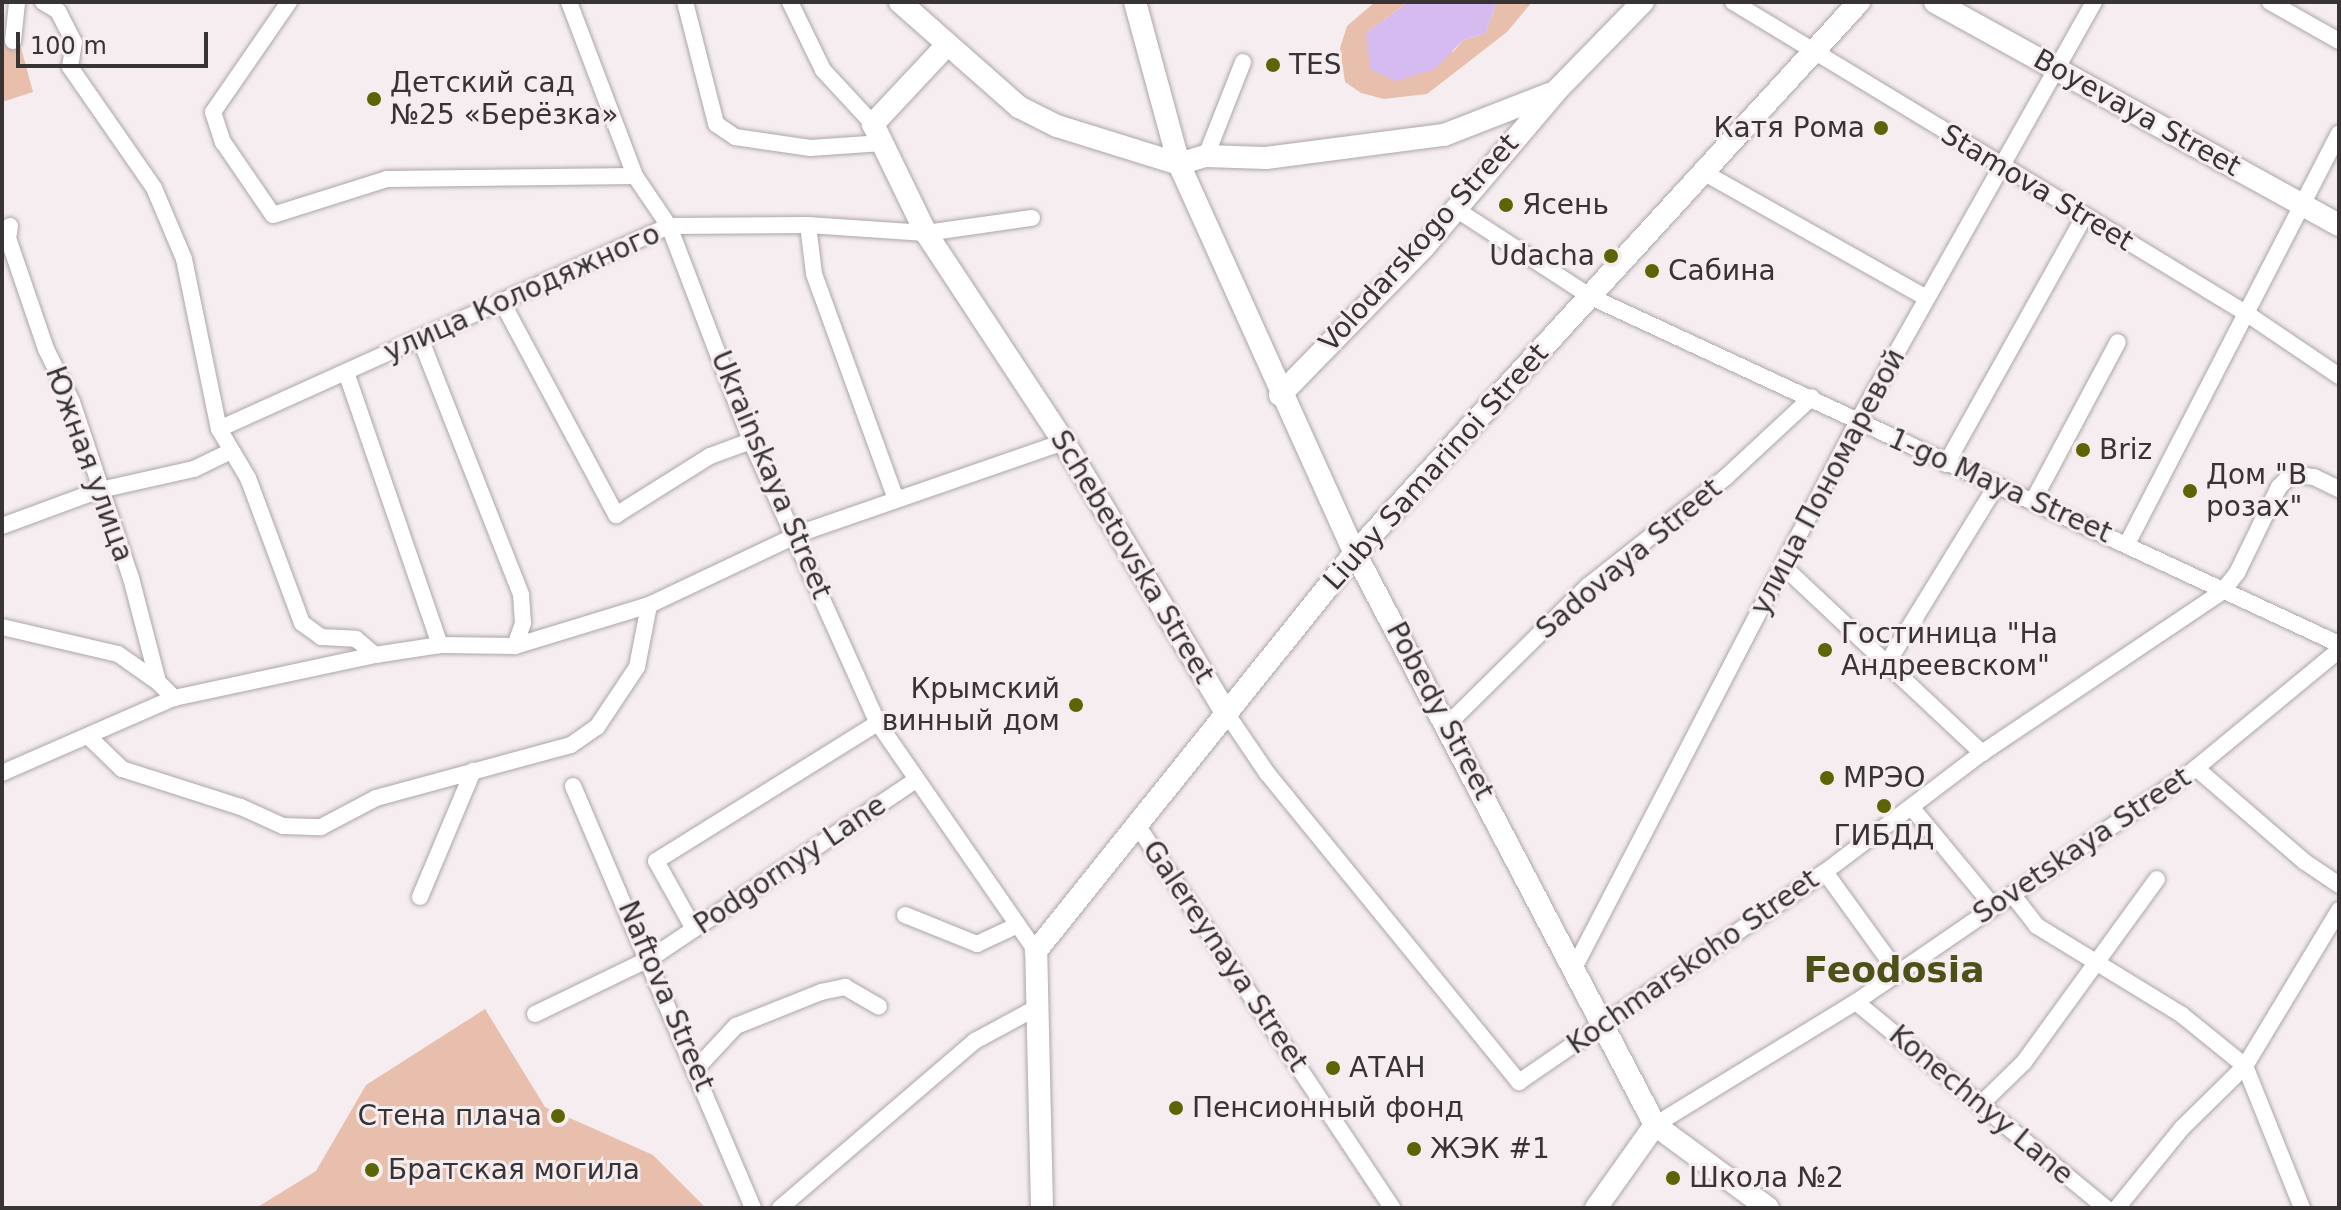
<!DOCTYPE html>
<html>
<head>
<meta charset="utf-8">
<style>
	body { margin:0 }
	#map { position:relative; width:2341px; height:1210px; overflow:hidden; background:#f6edf0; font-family:"DejaVu Sans",sans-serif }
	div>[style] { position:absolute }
	.green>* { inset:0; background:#e8beac }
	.water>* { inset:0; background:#d5bbef }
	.roads { filter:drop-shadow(0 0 2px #ada5a7) drop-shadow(0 0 2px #ada5a7) }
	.street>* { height:16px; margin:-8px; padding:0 8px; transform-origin:8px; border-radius:8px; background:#fff }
	.secondary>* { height:22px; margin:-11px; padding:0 11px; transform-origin:11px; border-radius:11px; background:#fff }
	.dots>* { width:22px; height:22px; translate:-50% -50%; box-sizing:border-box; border:4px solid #f6edf0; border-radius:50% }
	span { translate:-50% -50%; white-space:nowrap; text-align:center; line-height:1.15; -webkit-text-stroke:6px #f6edf0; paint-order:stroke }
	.poi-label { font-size:28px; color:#383435 }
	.left { translate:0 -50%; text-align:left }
	.right { translate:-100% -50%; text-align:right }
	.street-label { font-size:28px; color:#383435 }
	.district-label { font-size:36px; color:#4b5117; font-weight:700 }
	.frame { position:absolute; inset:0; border:4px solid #383435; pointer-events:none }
	.scale { position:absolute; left:16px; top:32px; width:192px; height:36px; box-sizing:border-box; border:4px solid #383435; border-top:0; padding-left:10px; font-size:24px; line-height:28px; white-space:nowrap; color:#383435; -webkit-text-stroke:6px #f6edf0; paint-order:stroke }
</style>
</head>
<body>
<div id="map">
	<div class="green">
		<i style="clip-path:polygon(1375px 2px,1408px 2px,1366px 33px,1453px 52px,1463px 40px,1485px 34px,1497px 2px,1532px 2px,1507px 32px,1427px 94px,1384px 99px,1361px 93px,1345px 82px,1340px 48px,1347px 26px)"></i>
		<i style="clip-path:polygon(2px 39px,19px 40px,33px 92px,2px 102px)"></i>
		<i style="clip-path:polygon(485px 1009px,545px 1107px,653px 1155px,706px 1208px,256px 1208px,316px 1171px,366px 1085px)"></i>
	</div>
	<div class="water">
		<i style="clip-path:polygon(1408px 2px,1497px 2px,1485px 34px,1463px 40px,1435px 69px,1395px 81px,1370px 69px,1366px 33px)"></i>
	</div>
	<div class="roads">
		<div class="street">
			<i style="left:43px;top:2px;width:17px;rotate:31deg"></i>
			<i style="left:58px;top:11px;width:35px;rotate:63deg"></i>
			<i style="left:74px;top:42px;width:25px;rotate:99deg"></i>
			<i style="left:70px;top:67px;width:147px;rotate:55.2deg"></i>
			<i style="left:154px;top:188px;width:77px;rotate:67.1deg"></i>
			<i style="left:184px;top:259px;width:174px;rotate:78.4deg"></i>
			<i style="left:219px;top:429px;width:57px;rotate:59.4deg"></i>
			<i style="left:248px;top:478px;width:155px;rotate:69.6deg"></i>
			<i style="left:302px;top:623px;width:24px;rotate:36deg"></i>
			<i style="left:321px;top:637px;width:35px;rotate:3deg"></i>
			<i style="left:356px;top:639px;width:25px;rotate:40deg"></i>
			<i style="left:289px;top:2px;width:134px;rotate:124.6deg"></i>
			<i style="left:213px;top:112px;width:32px;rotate:72deg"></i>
			<i style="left:223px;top:142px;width:88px;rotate:55.6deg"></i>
			<i style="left:273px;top:215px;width:120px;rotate:-17.5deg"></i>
			<i style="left:387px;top:179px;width:248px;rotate:-0.7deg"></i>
			<i style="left:569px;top:2px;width:186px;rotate:69.2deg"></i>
			<i style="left:635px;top:176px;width:60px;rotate:55.8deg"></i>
			<i style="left:669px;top:226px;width:230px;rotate:69.1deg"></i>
			<i style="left:751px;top:441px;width:309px;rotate:65.8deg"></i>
			<i style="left:878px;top:723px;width:277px;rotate:55.3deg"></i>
			<i style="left:685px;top:2px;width:126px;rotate:75.7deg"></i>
			<i style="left:716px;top:124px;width:23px;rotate:34deg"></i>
			<i style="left:735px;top:137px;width:76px;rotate:8.3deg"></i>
			<i style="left:810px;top:148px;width:73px;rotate:-3.9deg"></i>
			<i style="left:790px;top:2px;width:76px;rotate:64.1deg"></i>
			<i style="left:823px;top:70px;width:74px;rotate:47.2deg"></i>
			<i style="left:1733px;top:2px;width:604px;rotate:31.24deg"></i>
			<i style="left:2249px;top:315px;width:109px;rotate:34.1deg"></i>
			<i style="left:2270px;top:2px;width:79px;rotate:29.5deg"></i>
			<i style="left:13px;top:41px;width:39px;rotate:-84deg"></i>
			<i style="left:1206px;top:156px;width:101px;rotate:-68.5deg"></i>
			<i style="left:1703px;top:172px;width:255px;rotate:29.4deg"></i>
			<i style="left:1454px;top:208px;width:163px;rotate:33deg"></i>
			<i style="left:1591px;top:297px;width:825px;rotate:24.89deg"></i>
			<i style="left:808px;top:225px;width:49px;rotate:83deg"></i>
			<i style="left:814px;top:274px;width:237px;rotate:70deg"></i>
			<i style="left:10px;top:226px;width:12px;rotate:99deg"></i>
			<i style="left:8px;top:238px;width:117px;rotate:71.1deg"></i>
			<i style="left:46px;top:349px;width:59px;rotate:63.9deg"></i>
			<i style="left:72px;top:402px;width:186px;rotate:71.5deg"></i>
			<i style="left:131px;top:578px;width:107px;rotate:75.4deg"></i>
			<i style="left:158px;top:682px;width:23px;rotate:45deg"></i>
			<i style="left:502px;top:302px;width:242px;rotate:61.8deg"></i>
			<i style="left:616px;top:515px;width:111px;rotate:-32.1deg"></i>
			<i style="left:710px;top:456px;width:44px;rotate:-20.1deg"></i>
			<i style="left:420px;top:338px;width:276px;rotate:68.5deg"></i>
			<i style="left:521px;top:595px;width:28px;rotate:86deg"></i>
			<i style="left:523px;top:623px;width:24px;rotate:109deg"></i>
			<i style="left:346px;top:372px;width:289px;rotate:71deg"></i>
			<i style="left:219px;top:429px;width:494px;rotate:-24.3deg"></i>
			<i style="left:669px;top:226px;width:139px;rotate:-0.4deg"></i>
			<i style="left:808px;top:225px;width:118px;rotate:3.9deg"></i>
			<i style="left:926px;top:233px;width:107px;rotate:-8.1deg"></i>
			<i style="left:1946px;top:464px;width:283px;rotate:-60.8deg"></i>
			<i style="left:2033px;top:501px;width:180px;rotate:-61.9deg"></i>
			<i style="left:2px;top:526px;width:104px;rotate:-20.2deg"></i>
			<i style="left:100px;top:490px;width:96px;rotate:-12.6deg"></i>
			<i style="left:194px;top:469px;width:41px;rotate:-25.9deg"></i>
			<i style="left:2127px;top:544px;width:462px;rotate:-62.7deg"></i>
			<i style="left:1784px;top:567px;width:272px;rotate:43.2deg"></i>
			<i style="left:2px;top:627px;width:119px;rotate:13.1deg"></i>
			<i style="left:118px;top:654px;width:49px;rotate:35deg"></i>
			<i style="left:1886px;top:665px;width:210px;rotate:-58.4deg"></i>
			<i style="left:1225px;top:711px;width:75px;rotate:55.9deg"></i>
			<i style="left:1267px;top:773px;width:399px;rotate:50.8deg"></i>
			<i style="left:1519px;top:1082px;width:371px;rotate:-34.5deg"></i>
			<i style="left:1825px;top:872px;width:197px;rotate:-37.2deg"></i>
			<i style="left:1982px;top:753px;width:289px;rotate:-33.9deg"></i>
			<i style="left:2222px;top:592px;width:24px;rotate:-52deg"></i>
			<i style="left:2237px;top:573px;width:96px;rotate:-64deg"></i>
			<i style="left:2279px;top:487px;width:18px;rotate:-45deg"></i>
			<i style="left:2292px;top:474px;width:22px;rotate:8deg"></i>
			<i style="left:2314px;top:477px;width:28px;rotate:26deg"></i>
			<i style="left:1448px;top:724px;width:197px;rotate:-44.6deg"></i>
			<i style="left:1588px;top:586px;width:176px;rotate:-38.3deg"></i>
			<i style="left:1726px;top:477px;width:117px;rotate:-42.9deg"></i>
			<i style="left:89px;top:737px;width:46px;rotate:44.1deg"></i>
			<i style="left:122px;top:769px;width:125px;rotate:17.7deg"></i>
			<i style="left:241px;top:807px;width:46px;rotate:24.3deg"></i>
			<i style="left:283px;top:826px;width:38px;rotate:2deg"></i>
			<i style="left:321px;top:827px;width:62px;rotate:-27.8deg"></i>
			<i style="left:376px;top:798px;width:202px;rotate:-15.2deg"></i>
			<i style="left:571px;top:745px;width:32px;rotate:-35deg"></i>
			<i style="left:597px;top:727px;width:72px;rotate:-56.3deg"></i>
			<i style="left:637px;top:667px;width:63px;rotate:-79deg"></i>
			<i style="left:2196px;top:768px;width:144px;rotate:40.8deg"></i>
			<i style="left:2305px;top:862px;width:41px;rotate:34.1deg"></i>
			<i style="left:2px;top:773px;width:188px;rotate:-23.6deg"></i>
			<i style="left:174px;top:698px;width:206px;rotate:-12.1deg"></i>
			<i style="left:375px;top:655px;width:66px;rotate:-8.7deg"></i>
			<i style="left:440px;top:645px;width:75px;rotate:0.8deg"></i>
			<i style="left:515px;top:646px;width:140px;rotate:-17deg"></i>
			<i style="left:649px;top:605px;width:168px;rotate:-25.3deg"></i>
			<i style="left:801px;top:533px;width:278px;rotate:-19.1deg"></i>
			<i style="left:573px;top:786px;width:459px;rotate:66.9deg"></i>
			<i style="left:1912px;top:808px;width:127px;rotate:50.4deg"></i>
			<i style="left:1137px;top:825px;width:460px;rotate:56.3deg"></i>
			<i style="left:1825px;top:872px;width:125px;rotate:54.1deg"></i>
			<i style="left:2012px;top:894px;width:41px;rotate:52deg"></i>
			<i style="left:2037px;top:926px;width:170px;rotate:31.5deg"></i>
			<i style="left:2182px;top:1015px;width:81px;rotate:39deg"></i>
			<i style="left:2245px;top:1066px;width:153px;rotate:68.1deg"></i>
			<i style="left:420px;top:897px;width:137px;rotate:-67.2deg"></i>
			<i style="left:905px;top:915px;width:78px;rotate:21.9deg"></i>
			<i style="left:977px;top:944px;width:45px;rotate:-24.9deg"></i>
			<i style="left:694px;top:929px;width:78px;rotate:-119.2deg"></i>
			<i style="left:656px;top:861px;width:261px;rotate:-31.9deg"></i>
			<i style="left:1574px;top:968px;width:616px;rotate:-62.56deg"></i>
			<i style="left:1858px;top:421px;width:481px;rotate:-60.6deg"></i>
			<i style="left:1856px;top:1002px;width:324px;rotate:39.5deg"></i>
			<i style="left:535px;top:1014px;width:129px;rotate:-25.8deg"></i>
			<i style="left:651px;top:958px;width:319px;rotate:-33.9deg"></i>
			<i style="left:696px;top:1069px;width:59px;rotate:-47.1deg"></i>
			<i style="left:736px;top:1026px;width:92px;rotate:-21.8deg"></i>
			<i style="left:821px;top:992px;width:25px;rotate:-12deg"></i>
			<i style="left:845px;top:987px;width:39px;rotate:30deg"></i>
			<i style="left:1980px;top:1105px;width:62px;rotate:-44.3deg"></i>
			<i style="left:2024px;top:1062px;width:226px;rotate:-54deg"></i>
			<i style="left:1655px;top:1125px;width:236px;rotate:-31.5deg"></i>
			<i style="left:1856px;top:1002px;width:413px;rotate:-34.5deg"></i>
			<i style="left:2196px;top:768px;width:185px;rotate:-39.5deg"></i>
			<i style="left:780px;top:1208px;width:257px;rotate:-40.6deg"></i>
			<i style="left:975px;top:1041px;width:67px;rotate:-28.5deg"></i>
			<i style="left:2117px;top:1208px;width:103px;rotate:-50.9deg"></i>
			<i style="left:2182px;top:1128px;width:88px;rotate:-44.5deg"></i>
			<i style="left:2245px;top:1066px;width:182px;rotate:-58.9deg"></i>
		</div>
		<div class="secondary">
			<i style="left:900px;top:2px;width:159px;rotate:41.4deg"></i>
			<i style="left:1019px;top:107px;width:42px;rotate:26.6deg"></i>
			<i style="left:1057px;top:126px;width:128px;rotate:17.3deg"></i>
			<i style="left:1135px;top:2px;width:168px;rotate:74.8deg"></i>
			<i style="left:1179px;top:164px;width:427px;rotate:65.7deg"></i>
			<i style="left:1355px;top:553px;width:646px;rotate:62.32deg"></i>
			<i style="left:1655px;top:1125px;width:140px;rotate:36.3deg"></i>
			<i style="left:1935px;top:2px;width:461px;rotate:28.9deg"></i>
			<i style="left:946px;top:46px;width:107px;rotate:133.1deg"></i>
			<i style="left:873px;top:124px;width:121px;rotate:64.1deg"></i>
			<i style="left:926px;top:233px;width:250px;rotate:56.6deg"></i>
			<i style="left:1064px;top:442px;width:313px;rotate:59.1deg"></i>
			<i style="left:1179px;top:164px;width:28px;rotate:-17deg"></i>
			<i style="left:1206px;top:156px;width:60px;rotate:1.9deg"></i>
			<i style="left:1266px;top:158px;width:179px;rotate:-7.4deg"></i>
			<i style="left:1444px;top:135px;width:113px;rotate:-21.3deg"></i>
			<i style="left:1280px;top:395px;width:206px;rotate:-45.8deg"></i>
			<i style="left:1424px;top:247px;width:206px;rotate:-49.7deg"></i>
			<i style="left:1557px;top:90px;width:123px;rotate:-45.7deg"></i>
			<i style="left:1042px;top:1208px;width:257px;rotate:-91.3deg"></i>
			<i style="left:1036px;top:951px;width:510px;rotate:-51.29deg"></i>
			<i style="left:1355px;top:553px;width:747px;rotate:-47.55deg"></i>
			<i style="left:1596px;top:1208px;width:102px;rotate:-54.6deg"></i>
		</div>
	</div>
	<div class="dots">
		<i style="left:1273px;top:65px;background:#5c6504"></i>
		<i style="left:374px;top:99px;background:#5c6504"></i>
		<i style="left:1881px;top:128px;background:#5c6504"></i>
		<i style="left:1506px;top:205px;background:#5c6504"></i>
		<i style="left:1611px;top:256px;background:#5c6504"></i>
		<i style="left:1652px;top:271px;background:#5c6504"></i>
		<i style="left:2083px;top:450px;background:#5c6504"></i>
		<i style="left:2190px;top:491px;background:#5c6504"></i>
		<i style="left:1825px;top:650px;background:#5c6504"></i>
		<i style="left:1076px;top:705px;background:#5c6504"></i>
		<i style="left:1827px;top:778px;background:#5c6504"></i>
		<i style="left:1884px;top:806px;background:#5c6504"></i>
		<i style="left:1333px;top:1068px;background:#5c6504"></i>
		<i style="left:1176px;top:1108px;background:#5c6504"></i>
		<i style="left:558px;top:1116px;background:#5c6504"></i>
		<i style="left:1414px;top:1149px;background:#5c6504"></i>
		<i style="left:372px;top:1170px;background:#5c6504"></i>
		<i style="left:1673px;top:1178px;background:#5c6504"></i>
	</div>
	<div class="poi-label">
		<span class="left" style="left:1289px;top:65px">TES</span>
		<span class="left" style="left:390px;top:99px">Детский сад<br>№25 «Берёзка»</span>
		<span class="right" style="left:1865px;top:128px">Катя Рома</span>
		<span class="left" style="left:1522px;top:205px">Ясень</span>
		<span class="right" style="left:1595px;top:256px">Udacha</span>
		<span class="left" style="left:1668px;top:271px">Сабина</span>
		<span class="left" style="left:2099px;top:450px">Briz</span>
		<span class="left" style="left:2206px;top:491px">Дом "В<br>розах"</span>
		<span class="left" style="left:1841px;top:650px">Гостиница "На<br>Андреевском"</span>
		<span class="right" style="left:1060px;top:705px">Крымский<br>винный дом</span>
		<span class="left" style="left:1843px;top:778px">МРЭО</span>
		<span style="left:1884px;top:836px">ГИБДД</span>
		<span class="left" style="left:1349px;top:1068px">АТАН</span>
		<span class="left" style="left:1192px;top:1108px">Пенсионный фонд</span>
		<span class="right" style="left:542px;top:1116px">Стена плача</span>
		<span class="left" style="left:1430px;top:1149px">ЖЭК #1</span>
		<span class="left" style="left:388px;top:1170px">Братская могила</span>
		<span class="left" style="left:1689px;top:1178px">Школа №2</span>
	</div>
	<div class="street-label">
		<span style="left:2137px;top:113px;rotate:29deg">Boyevaya Street</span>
		<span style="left:2037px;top:188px;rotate:31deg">Stamova Street</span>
		<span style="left:1419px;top:243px;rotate:-48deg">Volodarskogo Street</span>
		<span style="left:522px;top:293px;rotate:-24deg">улица Колодяжного</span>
		<span style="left:89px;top:464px;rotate:70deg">Южная улица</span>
		<span style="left:1436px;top:467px;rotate:-48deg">Liuby Samarinoi Street</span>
		<span style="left:771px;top:475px;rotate:67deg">Ukrainskaya Street</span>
		<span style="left:1828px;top:482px;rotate:-62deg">улица Пономаревой</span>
		<span style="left:2000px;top:486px;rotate:24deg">1-go Maya Street</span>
		<span style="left:1132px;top:557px;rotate:59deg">Schebetovska Street</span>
		<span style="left:1629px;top:559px;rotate:-40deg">Sadovaya Street</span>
		<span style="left:1440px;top:711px;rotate:62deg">Pobedy Street</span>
		<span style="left:2082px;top:846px;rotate:-34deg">Sovetskaya Street</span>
		<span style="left:790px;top:865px;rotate:-34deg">Podgornyy Lane</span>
		<span style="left:1225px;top:956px;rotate:56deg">Galereynaya Street</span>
		<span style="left:1693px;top:962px;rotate:-35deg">Kochmarskoho Street</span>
		<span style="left:666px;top:996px;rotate:67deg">Naftova Street</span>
		<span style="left:1981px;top:1105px;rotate:40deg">Konechnyy Lane</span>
	</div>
	<div class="district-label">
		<span style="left:1894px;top:970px">Feodosia</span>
	</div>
	<div class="frame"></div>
	<div class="scale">100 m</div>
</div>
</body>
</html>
